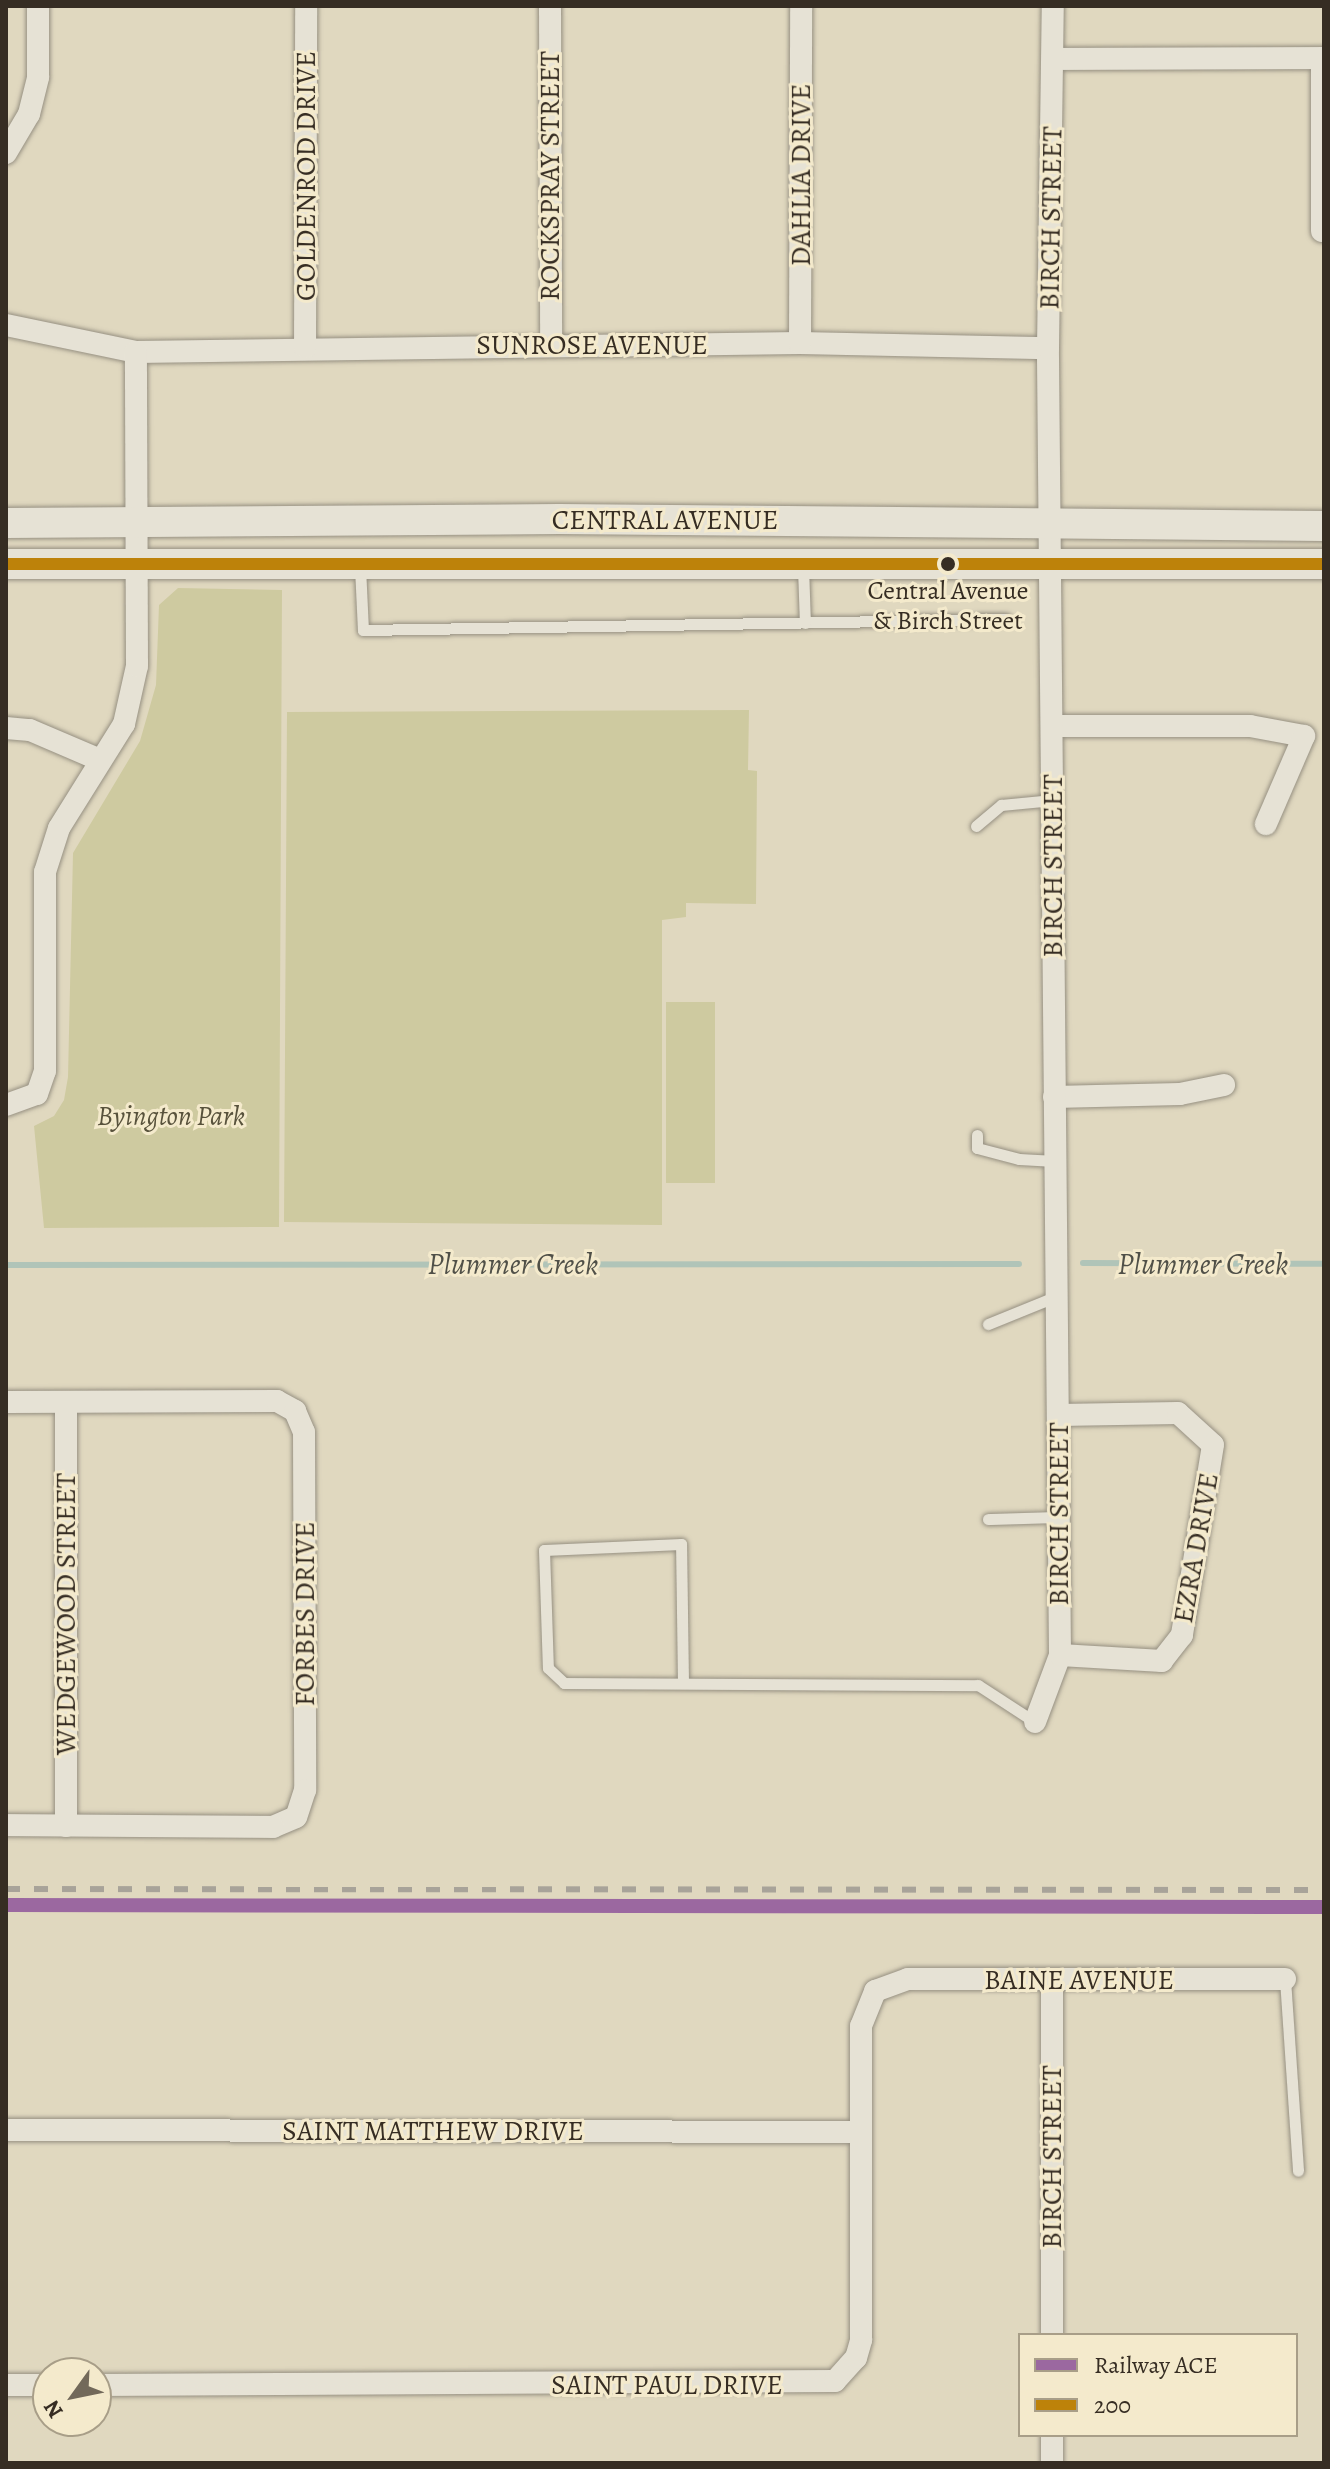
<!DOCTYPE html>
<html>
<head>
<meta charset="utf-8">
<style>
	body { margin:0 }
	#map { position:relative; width:1330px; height:2469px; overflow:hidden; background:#e0d8bf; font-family:Alegreya,serif }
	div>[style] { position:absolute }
	.green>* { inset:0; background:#cecaa0; transform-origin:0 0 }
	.stream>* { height:6px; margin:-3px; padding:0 3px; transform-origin:3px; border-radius:3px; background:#b0c4b8 }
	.roads { filter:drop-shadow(0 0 2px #969082) drop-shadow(0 0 2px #969082) }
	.lane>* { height:11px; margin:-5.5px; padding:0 5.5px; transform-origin:5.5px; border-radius:5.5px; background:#e6e2d5 }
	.street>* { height:22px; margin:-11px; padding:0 11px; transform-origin:11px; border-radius:11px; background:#e6e2d5 }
	.secondary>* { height:30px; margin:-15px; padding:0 15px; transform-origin:15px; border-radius:15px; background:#e6e2d5 }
	.rail>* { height:6px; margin-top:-3px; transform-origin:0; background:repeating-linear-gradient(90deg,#a8a399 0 14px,transparent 0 28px) }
	.bus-1>* { height:12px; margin:-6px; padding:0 6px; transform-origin:6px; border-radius:6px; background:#bd820a }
	.rail-1>* { height:14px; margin:-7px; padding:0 7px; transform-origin:7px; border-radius:7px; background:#9b68a0 }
	.dots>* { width:22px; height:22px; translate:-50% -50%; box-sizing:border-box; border:4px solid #f4eacc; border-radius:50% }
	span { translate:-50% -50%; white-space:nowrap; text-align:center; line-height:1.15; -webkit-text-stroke:6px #f4eacc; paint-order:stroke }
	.bus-label { font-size:26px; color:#362d23 }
	.street-label { font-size:28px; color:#362d23 }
	.park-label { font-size:28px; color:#58523c; font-style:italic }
	.water-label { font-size:30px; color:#505048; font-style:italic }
	.frame { position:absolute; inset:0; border:8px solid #362d23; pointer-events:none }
	.legend { position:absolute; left:1018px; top:2333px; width:280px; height:104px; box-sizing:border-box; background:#f4eacc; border:2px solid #a89e88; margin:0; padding:10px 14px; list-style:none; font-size:24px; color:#362d23 }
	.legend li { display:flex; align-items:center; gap:16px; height:40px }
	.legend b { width:40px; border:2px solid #a89e88 }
	.north { position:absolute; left:32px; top:2357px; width:80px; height:80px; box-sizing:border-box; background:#f4eacc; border:2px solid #a89e88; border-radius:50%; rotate:237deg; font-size:22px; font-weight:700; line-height:32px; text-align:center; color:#362d23 }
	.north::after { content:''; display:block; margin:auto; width:28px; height:36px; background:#72695a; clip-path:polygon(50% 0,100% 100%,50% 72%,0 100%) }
</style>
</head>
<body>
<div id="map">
	<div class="green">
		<i style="clip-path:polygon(178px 588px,282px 590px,279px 1227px,44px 1228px,34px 1126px,54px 1116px,64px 1100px,68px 1077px,73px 853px,140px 741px,156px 685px,159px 605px)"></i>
		<i style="clip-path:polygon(749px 710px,748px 770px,757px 771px,756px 904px,686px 903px,686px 917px,662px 920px,662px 1225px,284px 1222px,287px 712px)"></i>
		<i style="left:666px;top:1002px;width:49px;height:181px"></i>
	</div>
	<div class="stream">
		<i style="left:1083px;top:1263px;width:241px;rotate:0.2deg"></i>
		<i style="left:6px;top:1265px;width:1013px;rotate:-0.06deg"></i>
	</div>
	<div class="roads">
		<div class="lane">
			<i style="left:360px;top:567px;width:63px;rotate:87.3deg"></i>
			<i style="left:363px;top:630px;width:643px;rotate:-0.98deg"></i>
			<i style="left:803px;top:567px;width:56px;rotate:88deg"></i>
			<i style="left:976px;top:826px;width:33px;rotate:-40deg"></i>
			<i style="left:1001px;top:805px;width:52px;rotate:-5.5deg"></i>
			<i style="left:977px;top:1135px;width:13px;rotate:90deg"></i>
			<i style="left:977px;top:1148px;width:43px;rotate:14.7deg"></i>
			<i style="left:1019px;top:1159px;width:36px;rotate:3deg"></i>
			<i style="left:988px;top:1324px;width:74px;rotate:-22.1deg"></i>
			<i style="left:988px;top:1519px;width:71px;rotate:-1.6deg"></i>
			<i style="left:683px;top:1683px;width:139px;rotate:-90.8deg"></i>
			<i style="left:681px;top:1544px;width:137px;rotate:177.5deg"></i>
			<i style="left:544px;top:1550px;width:118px;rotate:88.1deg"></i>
			<i style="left:548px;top:1668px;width:22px;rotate:43deg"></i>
			<i style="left:564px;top:1683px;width:414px;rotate:0.3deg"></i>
			<i style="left:978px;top:1685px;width:68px;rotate:33deg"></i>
			<i style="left:1285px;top:1979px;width:192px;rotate:86.1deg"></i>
		</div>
		<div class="street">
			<i style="left:550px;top:6px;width:340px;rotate:89.8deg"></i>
			<i style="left:1055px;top:59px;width:269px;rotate:-0.2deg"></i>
			<i style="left:6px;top:153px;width:45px;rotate:-59.5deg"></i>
			<i style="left:29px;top:114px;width:38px;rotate:-76deg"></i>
			<i style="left:38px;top:77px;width:71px;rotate:-90deg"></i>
			<i style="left:1322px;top:231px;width:173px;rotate:-90deg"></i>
			<i style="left:6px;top:325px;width:133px;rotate:11.7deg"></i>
			<i style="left:136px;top:352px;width:664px;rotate:-0.78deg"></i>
			<i style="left:800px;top:343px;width:248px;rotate:1.2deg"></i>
			<i style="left:800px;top:343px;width:337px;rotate:-89.8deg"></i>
			<i style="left:305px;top:347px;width:341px;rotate:-89.8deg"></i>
			<i style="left:1052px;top:726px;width:198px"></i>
			<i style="left:1250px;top:726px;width:55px;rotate:10.5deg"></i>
			<i style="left:1304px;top:736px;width:96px;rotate:113.4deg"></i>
			<i style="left:6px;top:728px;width:24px;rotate:5deg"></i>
			<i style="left:30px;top:730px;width:76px;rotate:23.2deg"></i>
			<i style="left:1054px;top:1097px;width:126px;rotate:-1.4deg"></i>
			<i style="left:1180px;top:1094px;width:45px;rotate:-11.6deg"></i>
			<i style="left:6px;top:1105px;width:33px;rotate:-20deg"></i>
			<i style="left:37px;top:1094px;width:24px;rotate:-71deg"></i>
			<i style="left:45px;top:1071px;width:199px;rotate:-90deg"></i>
			<i style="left:45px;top:872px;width:46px;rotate:-72.3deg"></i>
			<i style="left:59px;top:828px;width:123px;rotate:-58deg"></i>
			<i style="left:124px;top:724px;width:59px;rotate:-77.4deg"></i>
			<i style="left:137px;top:666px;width:314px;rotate:-90.2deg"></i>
			<i style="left:6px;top:1402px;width:271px;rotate:-0.2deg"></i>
			<i style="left:277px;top:1401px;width:21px;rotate:29deg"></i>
			<i style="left:295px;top:1411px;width:23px;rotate:67deg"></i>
			<i style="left:304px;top:1432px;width:358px;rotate:89.8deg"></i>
			<i style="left:305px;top:1790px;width:28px;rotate:108deg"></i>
			<i style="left:296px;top:1817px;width:25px;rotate:157deg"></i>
			<i style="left:273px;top:1827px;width:267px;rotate:-179.6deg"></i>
			<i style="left:1059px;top:1415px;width:119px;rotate:-1deg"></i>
			<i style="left:1178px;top:1413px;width:47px;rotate:42.4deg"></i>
			<i style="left:1213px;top:1445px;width:193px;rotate:99.3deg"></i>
			<i style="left:1182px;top:1635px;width:33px;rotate:128deg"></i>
			<i style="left:1162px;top:1661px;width:102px;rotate:-176.6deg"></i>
			<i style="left:1035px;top:1722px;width:72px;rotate:-69.5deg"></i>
			<i style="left:1060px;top:1655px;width:1307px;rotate:-90.53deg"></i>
			<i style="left:1048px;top:348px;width:342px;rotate:-89.2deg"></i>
			<i style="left:66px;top:1826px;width:424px;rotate:-90deg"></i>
			<i style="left:6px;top:2130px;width:855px;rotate:0.13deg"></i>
			<i style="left:1052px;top:2335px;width:356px;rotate:-90deg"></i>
			<i style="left:6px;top:2385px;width:42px"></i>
			<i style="left:96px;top:2385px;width:739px;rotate:-0.31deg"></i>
			<i style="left:835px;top:2381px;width:31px;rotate:-48deg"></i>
			<i style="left:856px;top:2358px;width:19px;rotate:-74deg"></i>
			<i style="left:861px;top:2340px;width:314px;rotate:-90deg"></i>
			<i style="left:861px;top:2026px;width:38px;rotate:-68deg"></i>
			<i style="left:875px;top:1991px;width:35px;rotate:-20deg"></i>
			<i style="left:908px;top:1979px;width:377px"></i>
			<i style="left:1052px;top:2463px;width:28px;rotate:-90deg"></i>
		</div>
		<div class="secondary">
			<i style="left:6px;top:523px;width:553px;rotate:-0.41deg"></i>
			<i style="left:559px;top:519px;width:765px;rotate:0.52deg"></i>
			<i style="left:6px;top:564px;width:1318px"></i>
		</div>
	</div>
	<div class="rail">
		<i style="left:6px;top:1889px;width:1318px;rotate:0.04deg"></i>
	</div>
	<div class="bus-1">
		<i style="left:6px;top:564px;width:1318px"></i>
	</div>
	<div class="rail-1">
		<i style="left:6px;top:1905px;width:1318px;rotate:0.09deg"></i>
	</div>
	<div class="dots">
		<i style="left:948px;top:564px;background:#362d23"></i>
	</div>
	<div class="bus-label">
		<span style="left:948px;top:606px">Central Avenue<br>&amp; Birch Street</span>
	</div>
	<div class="street-label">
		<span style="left:801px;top:175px;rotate:-90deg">DAHLIA DRIVE</span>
		<span style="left:306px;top:176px;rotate:-90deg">GOLDENROD DRIVE</span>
		<span style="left:550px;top:176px;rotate:-90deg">ROCKSPRAY STREET</span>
		<span style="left:1051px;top:218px;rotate:-89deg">BIRCH STREET</span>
		<span style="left:592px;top:345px">SUNROSE AVENUE</span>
		<span style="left:665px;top:520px">CENTRAL AVENUE</span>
		<span style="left:1053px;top:866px;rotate:-90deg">BIRCH STREET</span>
		<span style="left:1059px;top:1514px;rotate:-90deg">BIRCH STREET</span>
		<span style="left:1196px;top:1548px;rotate:-80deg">EZRA DRIVE</span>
		<span style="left:66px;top:1614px;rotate:-90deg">WEDGEWOOD STREET</span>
		<span style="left:305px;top:1614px;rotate:-90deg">FORBES DRIVE</span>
		<span style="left:1079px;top:1980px">BAINE AVENUE</span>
		<span style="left:433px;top:2131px">SAINT MATTHEW DRIVE</span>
		<span style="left:1052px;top:2157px;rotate:-90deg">BIRCH STREET</span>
		<span style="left:667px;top:2385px">SAINT PAUL DRIVE</span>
	</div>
	<div class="park-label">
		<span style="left:171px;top:1116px">Byington Park</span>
	</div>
	<div class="water-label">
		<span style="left:513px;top:1264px">Plummer Creek</span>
		<span style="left:1203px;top:1264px">Plummer Creek</span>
	</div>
	<div class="frame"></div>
	<ul class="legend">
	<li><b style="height:10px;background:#9b68a0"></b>Railway ACE</li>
	<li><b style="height:10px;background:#bd820a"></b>200</li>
	</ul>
	<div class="north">N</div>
</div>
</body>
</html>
